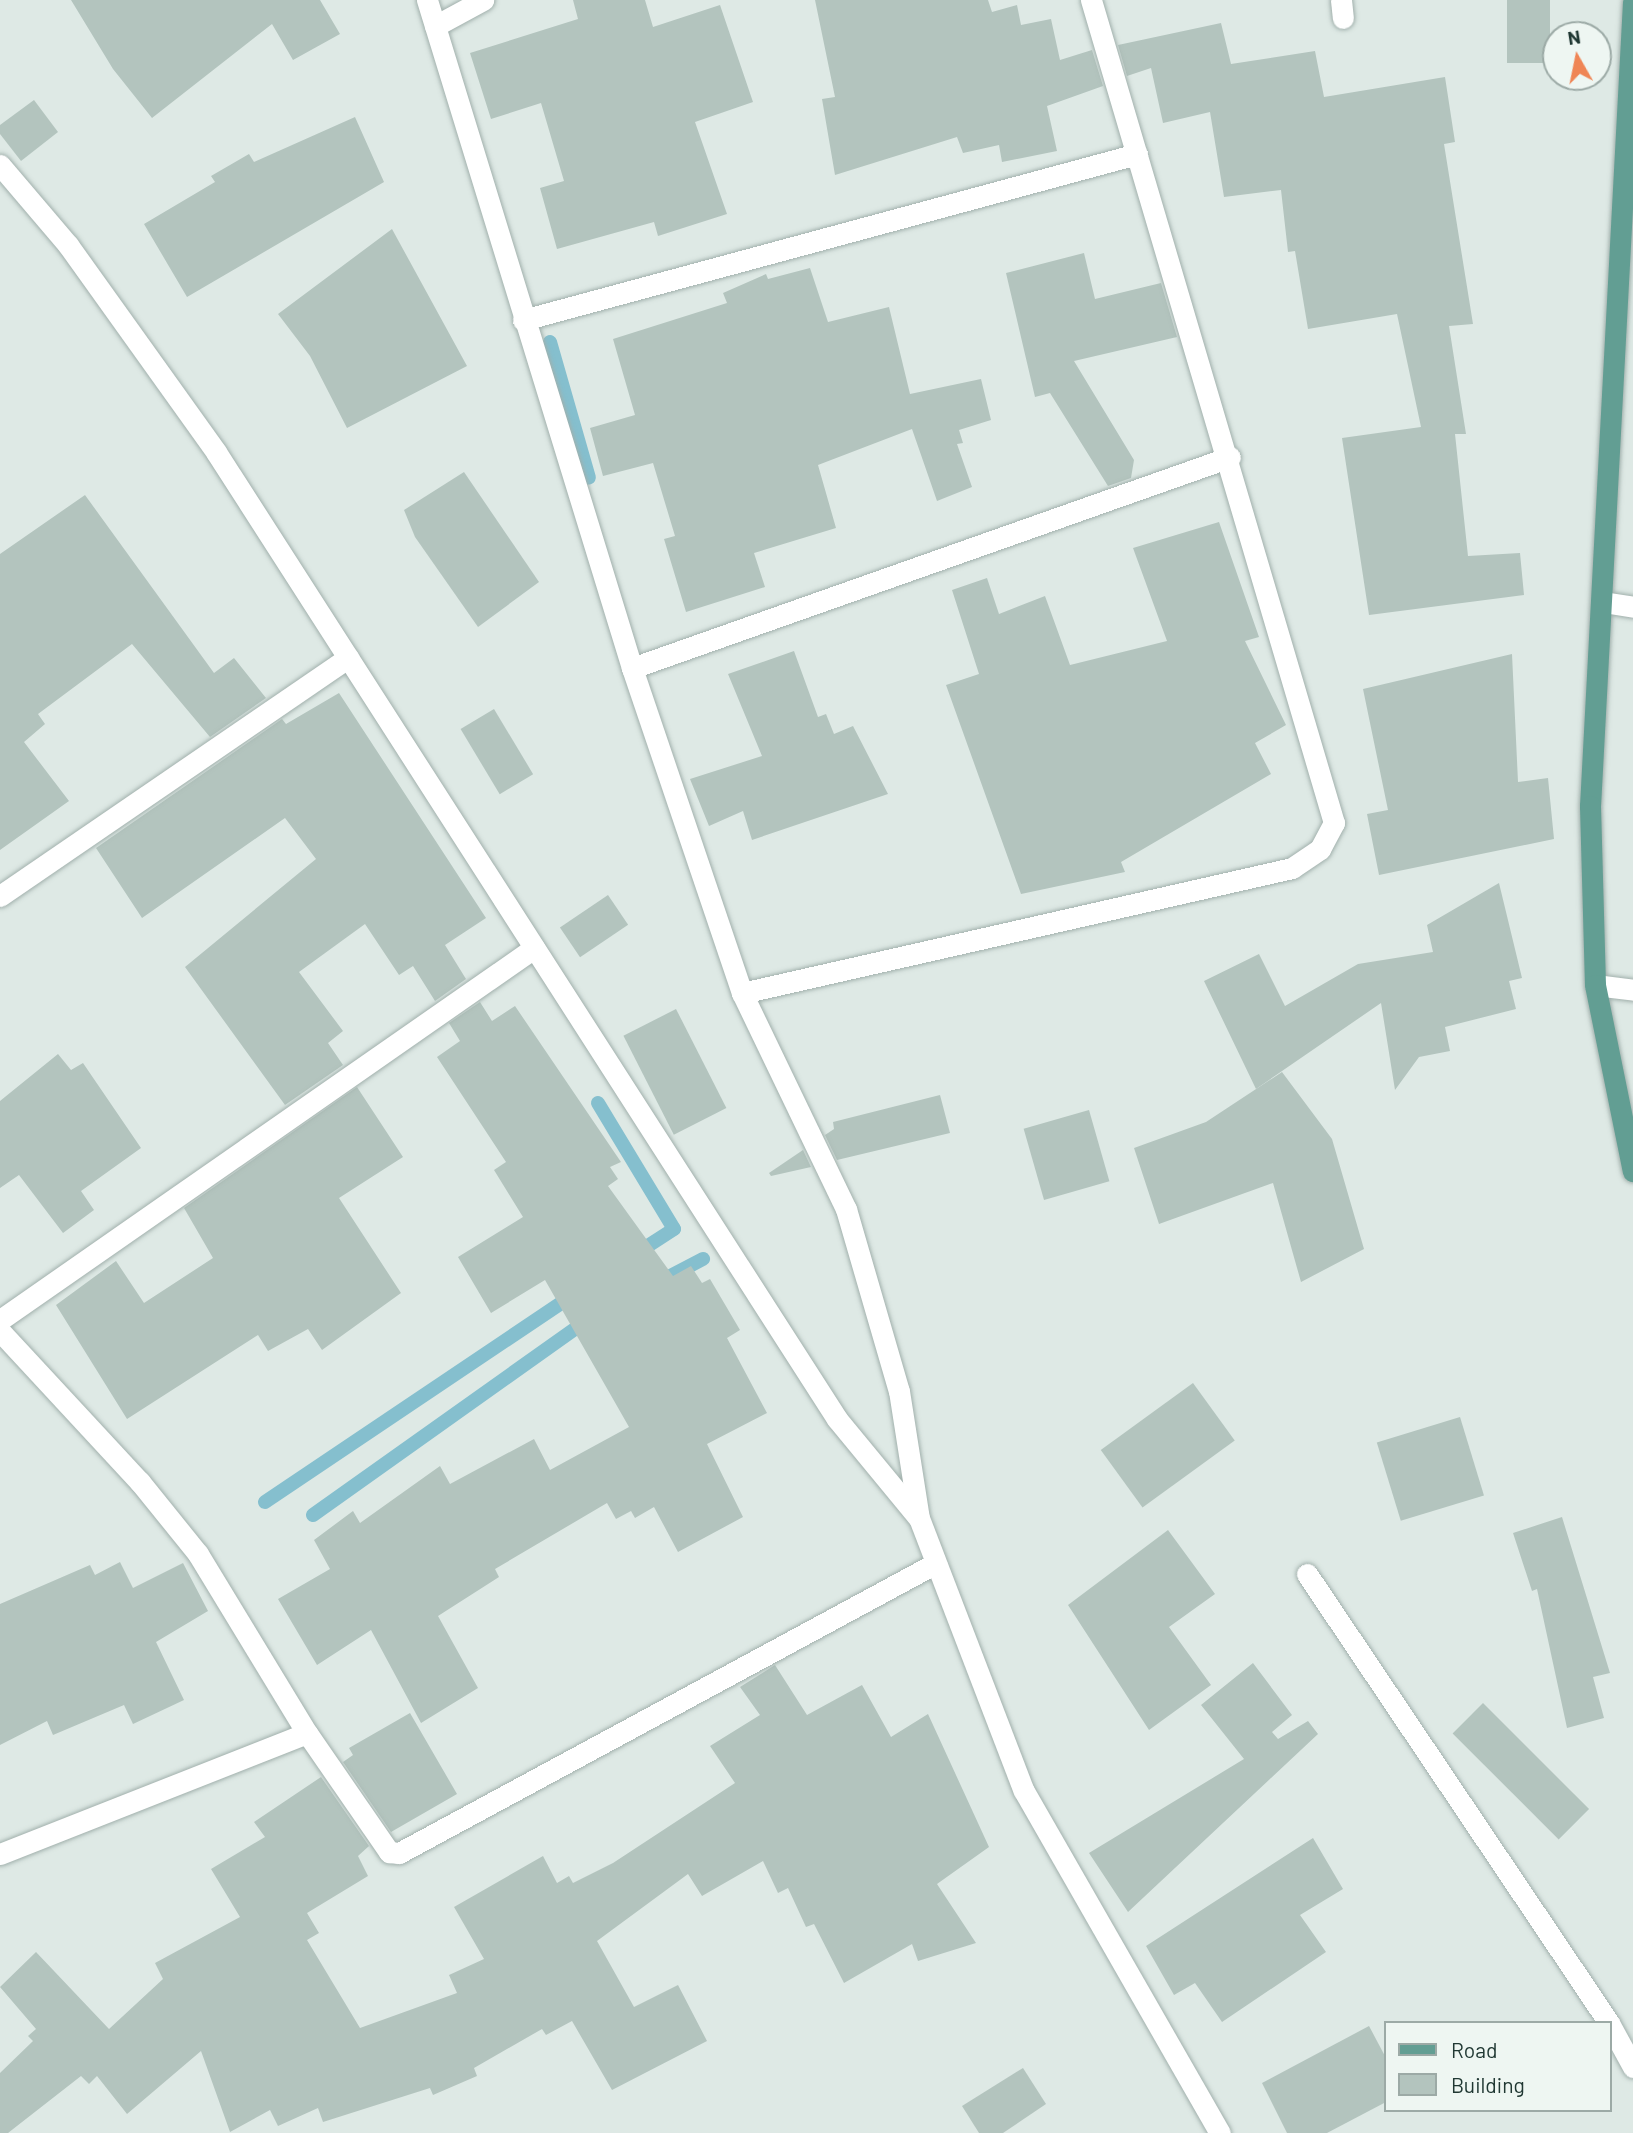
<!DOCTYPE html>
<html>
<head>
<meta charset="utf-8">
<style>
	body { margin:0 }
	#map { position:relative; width:1633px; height:2133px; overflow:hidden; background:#dee9e5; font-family:Barlow,sans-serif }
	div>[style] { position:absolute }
	.stream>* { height:14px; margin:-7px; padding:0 7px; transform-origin:7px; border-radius:7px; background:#85bfce }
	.building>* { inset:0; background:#b3c4be; transform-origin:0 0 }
	.roads { filter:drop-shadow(0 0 2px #a1b0ac) drop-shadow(0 0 2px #a1b0ac) }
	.minor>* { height:21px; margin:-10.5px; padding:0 10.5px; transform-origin:10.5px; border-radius:10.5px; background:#fff }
	.major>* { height:21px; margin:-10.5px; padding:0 10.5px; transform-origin:10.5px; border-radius:10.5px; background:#629e93 }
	span { translate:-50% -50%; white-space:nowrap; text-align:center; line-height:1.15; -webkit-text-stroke:5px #eef6f2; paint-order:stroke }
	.legend { position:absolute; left:1384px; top:2021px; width:228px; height:91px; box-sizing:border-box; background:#eef6f2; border:2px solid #9caaa6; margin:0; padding:9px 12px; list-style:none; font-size:21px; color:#203833 }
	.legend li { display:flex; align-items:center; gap:14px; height:35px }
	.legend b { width:35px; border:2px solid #9caaa6 }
	.north { position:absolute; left:1542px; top:21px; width:70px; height:70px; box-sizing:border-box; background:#eef6f2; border:2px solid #9caaa6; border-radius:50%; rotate:351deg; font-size:19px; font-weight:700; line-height:28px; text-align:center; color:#203833 }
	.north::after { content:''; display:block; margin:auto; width:24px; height:32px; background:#ef8555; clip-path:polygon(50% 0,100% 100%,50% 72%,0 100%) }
</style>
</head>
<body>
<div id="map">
	<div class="stream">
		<i style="left:550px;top:342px;width:141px;rotate:74deg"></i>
		<i style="left:598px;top:1103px;width:147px;rotate:58.9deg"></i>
		<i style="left:674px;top:1229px;width:44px;rotate:147deg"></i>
		<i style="left:657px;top:1283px;width:52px;rotate:-27.6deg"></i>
		<i style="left:265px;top:1502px;width:371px;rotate:-33.9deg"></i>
		<i style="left:313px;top:1515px;width:336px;rotate:-35.4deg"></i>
	</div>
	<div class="building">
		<i style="clip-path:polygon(71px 0,320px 0,340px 34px,293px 60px,272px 24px,152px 118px,113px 69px)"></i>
		<i style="clip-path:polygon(573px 0,645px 0,653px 27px,720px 5px,753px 102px,695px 122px,727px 214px,658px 236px,654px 222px,557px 249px,540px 188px,564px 181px,541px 103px,491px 119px,470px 53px,578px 19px)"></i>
		<i style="clip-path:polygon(815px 0,988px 0,992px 12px,1017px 5px,1021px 25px,1051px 19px,1060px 60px,1092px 50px,1103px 86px,1047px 106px,1057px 151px,1002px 162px,999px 145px,963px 153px,957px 137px,835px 175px,822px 99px,835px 97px)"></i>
		<i style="left:1507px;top:0;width:43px;height:63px"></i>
		<i style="clip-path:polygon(1221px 23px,1231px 64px,1315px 51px,1324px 97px,1445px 77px,1455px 142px,1444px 144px,1473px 324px,1449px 326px,1466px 434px,1455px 434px,1468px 556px,1520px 553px,1524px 595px,1369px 615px,1342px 438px,1421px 427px,1397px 314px,1308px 329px,1295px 251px,1288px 252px,1281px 190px,1224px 197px,1210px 112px,1163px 123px,1151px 68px,1127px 76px,1118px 45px)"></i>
		<i style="clip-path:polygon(34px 100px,58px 132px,21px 161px,0 134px,0 125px)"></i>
		<i style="clip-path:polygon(355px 117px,384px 182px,187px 297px,144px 224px,215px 182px,211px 176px,249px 154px,254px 162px)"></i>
		<i style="clip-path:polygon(392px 229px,467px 366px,347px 428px,310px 356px,278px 314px)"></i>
		<i style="clip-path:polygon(1084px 253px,1095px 299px,1161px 283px,1177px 337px,1074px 361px,1134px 460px,1131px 478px,1108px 486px,1050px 393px,1035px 397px,1006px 273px)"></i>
		<i style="clip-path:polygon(810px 268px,828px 322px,889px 307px,910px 394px,981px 379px,991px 420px,959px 430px,963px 443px,957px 444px,972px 487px,937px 501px,912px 429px,818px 465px,836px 528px,754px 553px,765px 587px,686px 612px,664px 539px,675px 536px,653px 463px,603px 476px,590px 428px,635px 415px,613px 339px,727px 303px,723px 293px,766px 274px,768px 279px)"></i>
		<i style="clip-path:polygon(464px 472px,539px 582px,478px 627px,415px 537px,404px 510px)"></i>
		<i style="clip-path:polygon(85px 495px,214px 673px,234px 658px,266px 698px,210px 737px,132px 644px,38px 714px,45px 724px,24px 742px,69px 801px,0 850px,0 554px)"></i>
		<i style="clip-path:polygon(1219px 522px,1259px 637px,1245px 641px,1286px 725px,1255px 743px,1271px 774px,1121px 862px,1125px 872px,1021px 894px,946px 685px,979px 674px,952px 590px,987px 578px,999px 614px,1045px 596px,1070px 665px,1167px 641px,1133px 548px)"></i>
		<i style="clip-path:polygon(794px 651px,818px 717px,826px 714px,834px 734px,853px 726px,888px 794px,752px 840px,743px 811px,709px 826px,690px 779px,762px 756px,728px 674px)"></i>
		<i style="clip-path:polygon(1512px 654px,1518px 782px,1548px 778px,1554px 839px,1379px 875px,1367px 814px,1388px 810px,1363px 689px)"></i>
		<i style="clip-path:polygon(339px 693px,486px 918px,445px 945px,466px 979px,435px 1001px,413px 966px,399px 975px,365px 924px,299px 972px,343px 1031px,328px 1043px,343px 1065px,285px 1105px,185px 967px,316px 859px,285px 818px,142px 918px,96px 848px,282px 719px,286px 724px)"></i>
		<i style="left:494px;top:709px;width:76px;height:39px;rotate:59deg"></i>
		<i style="clip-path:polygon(1499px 883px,1522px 978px,1509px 981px,1516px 1009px,1445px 1027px,1450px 1051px,1419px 1057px,1395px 1090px,1381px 1003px,1256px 1089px,1204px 981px,1259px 954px,1285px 1006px,1358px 964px,1433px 952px,1427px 925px)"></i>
		<i style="left:608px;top:895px;width:36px;height:58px;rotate:56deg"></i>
		<i style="clip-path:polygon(480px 1002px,492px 1021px,515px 1006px,621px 1162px,610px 1167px,618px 1179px,608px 1186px,673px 1276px,691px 1266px,702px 1283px,710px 1279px,740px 1330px,727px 1338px,767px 1413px,707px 1444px,743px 1517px,678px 1552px,654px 1507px,635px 1518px,631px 1511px,616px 1519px,607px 1503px,495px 1569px,499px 1577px,438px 1616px,478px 1688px,421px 1723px,371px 1630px,317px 1665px,278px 1599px,330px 1569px,314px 1540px,353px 1511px,360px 1523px,440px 1466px,450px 1484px,534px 1439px,550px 1470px,629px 1427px,545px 1280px,491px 1313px,458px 1257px,523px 1217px,494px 1170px,506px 1162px,437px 1057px,460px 1041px,449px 1023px)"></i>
		<i style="left:676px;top:1009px;width:111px;height:59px;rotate:63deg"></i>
		<i style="clip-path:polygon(58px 1054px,71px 1070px,83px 1063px,141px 1148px,81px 1191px,94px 1210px,63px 1233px,19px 1175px,0 1188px,0 1101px)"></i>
		<i style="clip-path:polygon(1282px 1072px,1332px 1139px,1364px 1249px,1301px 1282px,1273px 1183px,1159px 1224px,1134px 1148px,1206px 1122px)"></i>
		<i style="clip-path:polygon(357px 1087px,403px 1157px,339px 1198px,401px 1293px,322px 1350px,308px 1329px,268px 1351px,258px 1335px,127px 1419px,56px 1305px,116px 1261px,144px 1303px,213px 1258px,184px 1208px)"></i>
		<i style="clip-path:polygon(940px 1095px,950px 1133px,837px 1160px,825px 1135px,834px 1129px,833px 1122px)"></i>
		<i style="left:1089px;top:1110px;width:74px;height:68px;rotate:74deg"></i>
		<i style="clip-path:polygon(803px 1150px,811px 1167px,771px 1176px,769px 1173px)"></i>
		<i style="left:1193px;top:1383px;width:71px;height:114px;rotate:54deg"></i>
		<i style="left:1460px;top:1417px;width:82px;height:87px;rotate:73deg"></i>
		<i style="clip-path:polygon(1562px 1517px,1610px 1673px,1593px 1677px,1604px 1718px,1567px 1728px,1537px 1589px,1532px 1591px,1513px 1533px)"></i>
		<i style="clip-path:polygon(1168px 1530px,1215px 1594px,1169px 1627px,1211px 1685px,1149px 1730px,1068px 1605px)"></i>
		<i style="clip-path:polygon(120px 1562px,133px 1588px,183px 1563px,208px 1611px,156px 1642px,184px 1700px,133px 1724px,124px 1705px,53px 1735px,47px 1721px,0 1745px,0 1604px,90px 1565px,95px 1575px)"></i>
		<i style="clip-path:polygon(1253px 1663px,1292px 1715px,1272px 1732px,1278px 1739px,1308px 1721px,1318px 1734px,1128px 1912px,1089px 1853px,1244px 1759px,1201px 1705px)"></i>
		<i style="clip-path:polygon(775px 1665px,807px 1715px,862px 1685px,891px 1737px,928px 1714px,989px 1847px,937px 1884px,976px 1943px,918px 1961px,912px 1944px,844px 1983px,814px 1924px,806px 1927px,788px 1888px,778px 1893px,763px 1861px,702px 1896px,688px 1874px,597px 1941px,634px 2007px,678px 1985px,707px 2041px,612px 2090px,572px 2021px,546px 2035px,542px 2029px,474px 2068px,477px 2076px,433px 2095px,430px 2088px,323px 2122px,318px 2108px,278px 2126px,270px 2110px,230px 2132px,201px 2051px,127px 2114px,97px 2076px,89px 2084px,81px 2076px,8px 2133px,0 2133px,0 2073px,33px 2041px,28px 2036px,36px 2029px,0 1987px,36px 1952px,109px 2029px,163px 1979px,155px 1963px,240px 1917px,211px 1869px,265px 1837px,254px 1822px,321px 1777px,369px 1846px,358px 1856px,368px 1876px,307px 1913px,319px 1933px,307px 1940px,360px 2028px,457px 1993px,449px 1975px,484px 1959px,454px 1907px,543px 1856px,557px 1883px,569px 1876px,573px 1883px,613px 1863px,735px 1783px,710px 1746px,760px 1715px,740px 1687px)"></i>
		<i style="left:1483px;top:1703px;width:150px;height:43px;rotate:45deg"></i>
		<i style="clip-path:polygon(410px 1713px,457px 1794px,391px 1832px,343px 1762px,353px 1755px,349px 1748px)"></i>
		<i style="clip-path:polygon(1313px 1838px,1343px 1889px,1300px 1915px,1326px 1952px,1222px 2022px,1195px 1983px,1174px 1995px,1146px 1946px)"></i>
		<i style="clip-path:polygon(1369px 2026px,1386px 2058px,1386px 2102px,1327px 2133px,1287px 2133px,1262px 2083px)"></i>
		<i style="clip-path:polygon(1023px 2068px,1046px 2104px,1003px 2133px,979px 2133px,962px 2106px)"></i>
	</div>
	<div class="roads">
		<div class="minor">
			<i style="left:427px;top:0;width:699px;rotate:72.94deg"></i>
			<i style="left:632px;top:668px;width:343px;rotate:71.3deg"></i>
			<i style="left:742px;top:993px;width:240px;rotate:64.3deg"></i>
			<i style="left:846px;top:1209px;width:190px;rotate:73.8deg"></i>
			<i style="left:899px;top:1391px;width:129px;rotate:81.1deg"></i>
			<i style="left:919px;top:1518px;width:292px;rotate:69deg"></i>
			<i style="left:1024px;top:1791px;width:394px;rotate:60.2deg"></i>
			<i style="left:1341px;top:0;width:18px;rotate:84deg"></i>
			<i style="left:435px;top:26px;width:55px;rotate:-28.4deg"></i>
			<i style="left:0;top:165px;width:105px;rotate:49.6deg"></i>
			<i style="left:68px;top:245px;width:254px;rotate:54.4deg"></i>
			<i style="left:216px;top:452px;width:1149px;rotate:57.29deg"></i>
			<i style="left:837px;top:1419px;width:126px;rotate:50.5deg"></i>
			<i style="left:523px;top:320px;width:636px;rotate:-15.13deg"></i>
			<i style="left:1603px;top:602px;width:30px;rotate:9deg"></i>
			<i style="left:632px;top:668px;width:634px;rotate:-19.44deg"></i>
			<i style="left:0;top:896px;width:422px;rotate:-34.4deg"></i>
			<i style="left:1595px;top:985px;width:38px;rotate:7deg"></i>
			<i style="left:742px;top:993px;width:564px;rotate:-12.8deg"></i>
			<i style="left:1292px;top:868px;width:34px;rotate:-34deg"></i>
			<i style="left:1320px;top:849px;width:30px;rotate:-62deg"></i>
			<i style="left:1334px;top:823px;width:858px;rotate:-106.45deg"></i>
			<i style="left:0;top:1320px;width:651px;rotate:-34.86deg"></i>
			<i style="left:0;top:1331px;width:206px;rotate:47.2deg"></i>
			<i style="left:140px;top:1482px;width:92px;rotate:51.1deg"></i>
			<i style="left:198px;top:1554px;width:210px;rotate:58.7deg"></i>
			<i style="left:307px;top:1733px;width:145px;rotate:55.4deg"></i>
			<i style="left:389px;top:1852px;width:10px;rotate:6deg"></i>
			<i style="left:399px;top:1853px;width:610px;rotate:-28.37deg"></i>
			<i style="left:1307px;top:1574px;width:541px;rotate:56.07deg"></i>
			<i style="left:0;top:1854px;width:330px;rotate:-21.5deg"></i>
			<i style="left:1610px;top:2025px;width:48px;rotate:61.3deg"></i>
		</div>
		<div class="major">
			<i style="left:1633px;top:2px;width:805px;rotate:93.06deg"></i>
			<i style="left:1590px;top:806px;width:179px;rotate:88.4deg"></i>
			<i style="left:1595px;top:985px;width:190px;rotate:78.5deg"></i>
		</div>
	</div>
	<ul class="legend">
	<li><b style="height:9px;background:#629e93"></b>Road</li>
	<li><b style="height:19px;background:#b3c4be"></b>Building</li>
	</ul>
	<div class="north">N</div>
</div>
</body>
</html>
